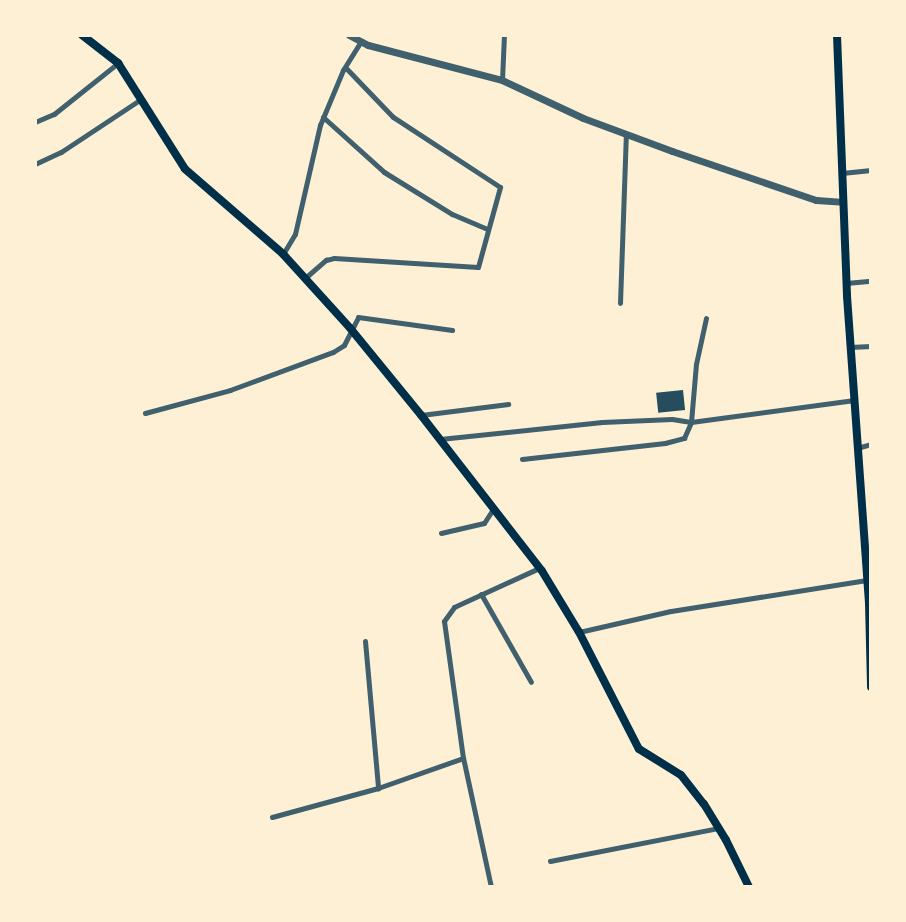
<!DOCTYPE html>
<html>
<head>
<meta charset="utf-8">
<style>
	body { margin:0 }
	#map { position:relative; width:906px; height:922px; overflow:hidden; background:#fdf0d5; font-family:Quicksand,sans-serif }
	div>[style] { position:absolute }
	.building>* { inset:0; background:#264d5e; transform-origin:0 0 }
	.minor>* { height:5px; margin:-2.5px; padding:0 2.5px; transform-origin:2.5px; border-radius:2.5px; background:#3f606c }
	.tertiary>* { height:7px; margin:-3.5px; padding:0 3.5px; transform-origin:3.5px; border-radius:3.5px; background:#3f606c }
	.secondary>* { height:8px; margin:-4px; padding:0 4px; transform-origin:4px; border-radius:4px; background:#003049 }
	span { translate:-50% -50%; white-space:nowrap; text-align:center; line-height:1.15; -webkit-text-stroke:5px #fdf0d5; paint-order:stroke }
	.frame { position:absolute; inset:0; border:37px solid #fdf0d5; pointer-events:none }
</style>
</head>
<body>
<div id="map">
	<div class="building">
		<i style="left:683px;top:390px;width:20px;height:27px;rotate:84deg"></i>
	</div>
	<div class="minor">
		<i style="left:502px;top:80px;width:45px;rotate:-87.5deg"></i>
		<i style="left:323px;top:117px;width:82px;rotate:42deg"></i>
		<i style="left:384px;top:172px;width:80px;rotate:31.7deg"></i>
		<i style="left:452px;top:214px;width:39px;rotate:23deg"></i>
		<i style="left:35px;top:122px;width:21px;rotate:-23deg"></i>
		<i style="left:54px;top:114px;width:82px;rotate:-38.6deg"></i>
		<i style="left:35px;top:164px;width:29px;rotate:-25deg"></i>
		<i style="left:61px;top:152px;width:96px;rotate:-33.5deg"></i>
		<i style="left:842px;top:173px;width:29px;rotate:-6deg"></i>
		<i style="left:283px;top:254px;width:23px;rotate:-59deg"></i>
		<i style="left:295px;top:234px;width:112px;rotate:-77.1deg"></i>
		<i style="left:320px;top:125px;width:60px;rotate:-67.3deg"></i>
		<i style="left:343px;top:70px;width:34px;rotate:-58deg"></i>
		<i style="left:305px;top:278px;width:28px;rotate:-41deg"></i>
		<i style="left:326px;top:260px;width:8px;rotate:-14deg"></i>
		<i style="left:334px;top:258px;width:144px;rotate:3.6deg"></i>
		<i style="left:478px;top:267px;width:83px;rotate:-74.6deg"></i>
		<i style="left:500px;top:187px;width:128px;rotate:-146.8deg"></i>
		<i style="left:393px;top:117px;width:69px;rotate:-133.8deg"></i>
		<i style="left:846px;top:283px;width:25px;rotate:-5deg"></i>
		<i style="left:620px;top:303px;width:169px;rotate:-88deg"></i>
		<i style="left:850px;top:347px;width:21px;rotate:-3deg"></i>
		<i style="left:145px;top:413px;width:88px;rotate:-15.1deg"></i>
		<i style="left:230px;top:390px;width:110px;rotate:-20.3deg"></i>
		<i style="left:333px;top:352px;width:13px;rotate:-32deg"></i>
		<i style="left:344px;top:345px;width:31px;rotate:-63deg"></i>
		<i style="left:358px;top:317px;width:95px;rotate:7.9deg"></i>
		<i style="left:421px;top:415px;width:88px;rotate:-7.2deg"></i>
		<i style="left:440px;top:439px;width:163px;rotate:-6deg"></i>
		<i style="left:602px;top:422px;width:70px;rotate:-2.5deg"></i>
		<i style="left:672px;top:419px;width:19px;rotate:9deg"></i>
		<i style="left:691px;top:422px;width:163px;rotate:-7.7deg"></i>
		<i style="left:857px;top:448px;width:15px;rotate:-16deg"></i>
		<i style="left:522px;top:459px;width:144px;rotate:-6.4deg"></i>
		<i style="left:665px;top:443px;width:20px;rotate:-15deg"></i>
		<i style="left:684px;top:438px;width:17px;rotate:-66deg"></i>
		<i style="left:691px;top:422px;width:58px;rotate:-85.1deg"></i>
		<i style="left:696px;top:364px;width:47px;rotate:-77.7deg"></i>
		<i style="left:441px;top:533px;width:44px;rotate:-13.1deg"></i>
		<i style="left:484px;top:523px;width:17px;rotate:-57deg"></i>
		<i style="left:481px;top:594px;width:101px;rotate:60.4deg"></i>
		<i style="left:579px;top:632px;width:94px;rotate:-12.9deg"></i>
		<i style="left:671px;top:611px;width:198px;rotate:-9deg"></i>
		<i style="left:365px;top:641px;width:148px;rotate:84.9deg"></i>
		<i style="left:272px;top:817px;width:110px;rotate:-15.3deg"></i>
		<i style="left:378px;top:788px;width:90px;rotate:-19.4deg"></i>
		<i style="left:550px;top:861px;width:171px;rotate:-11.1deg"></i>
		<i style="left:491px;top:887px;width:132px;rotate:-102.2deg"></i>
		<i style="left:463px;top:758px;width:138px;rotate:-97.9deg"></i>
		<i style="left:444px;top:621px;width:17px;rotate:-54deg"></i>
		<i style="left:454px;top:607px;width:94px;rotate:-24.6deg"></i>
	</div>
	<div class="tertiary">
		<i style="left:349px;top:35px;width:21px;rotate:28deg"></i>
		<i style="left:368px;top:45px;width:138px;rotate:14.6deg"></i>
		<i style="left:502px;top:80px;width:89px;rotate:25.1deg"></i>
		<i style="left:583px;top:118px;width:95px;rotate:20.3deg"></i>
		<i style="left:672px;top:151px;width:152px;rotate:18.8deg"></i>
		<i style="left:816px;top:200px;width:27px;rotate:4deg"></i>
	</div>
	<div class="secondary">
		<i style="left:82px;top:35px;width:46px;rotate:37.9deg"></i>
		<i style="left:118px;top:63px;width:125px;rotate:57.7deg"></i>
		<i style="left:185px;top:169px;width:130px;rotate:40.9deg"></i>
		<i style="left:283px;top:254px;width:100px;rotate:47.8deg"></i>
		<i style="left:350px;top:328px;width:112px;rotate:50.8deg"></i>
		<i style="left:421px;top:415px;width:197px;rotate:52.2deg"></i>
		<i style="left:542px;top:571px;width:71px;rotate:58.8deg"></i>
		<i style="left:579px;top:632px;width:131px;rotate:62.9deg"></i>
		<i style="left:639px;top:749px;width:49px;rotate:31.8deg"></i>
		<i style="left:681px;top:775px;width:37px;rotate:52deg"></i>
		<i style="left:704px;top:804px;width:42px;rotate:58.6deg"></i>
		<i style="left:726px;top:840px;width:52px;rotate:63.9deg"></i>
		<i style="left:837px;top:35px;width:261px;rotate:87.8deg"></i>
		<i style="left:847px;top:296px;width:308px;rotate:85.9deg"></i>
		<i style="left:869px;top:603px;width:84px;rotate:88.6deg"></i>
	</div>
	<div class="frame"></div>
</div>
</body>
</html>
